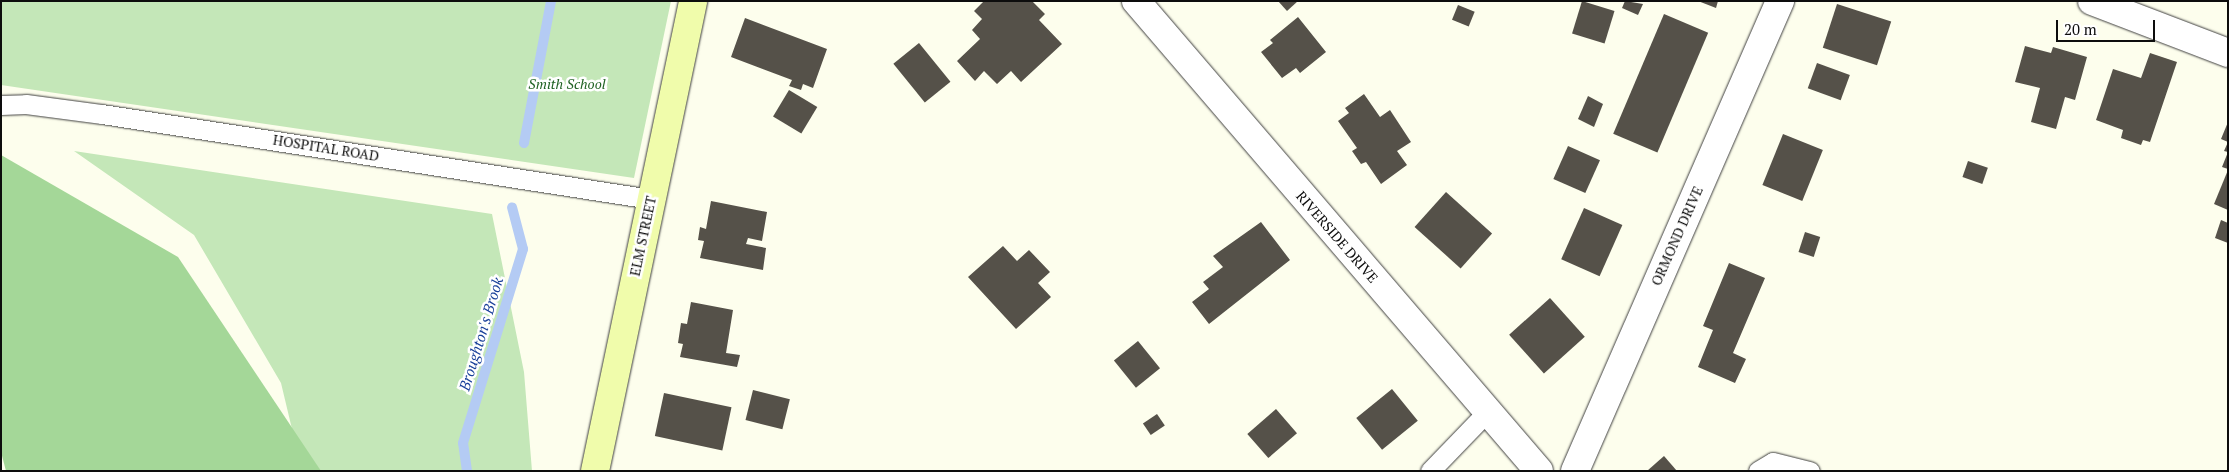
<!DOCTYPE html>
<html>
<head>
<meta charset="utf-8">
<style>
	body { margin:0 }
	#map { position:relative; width:2229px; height:472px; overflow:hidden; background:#fdfeed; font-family:"PT Serif",serif }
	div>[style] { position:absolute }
	.green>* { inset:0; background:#c4e7b8 }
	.forest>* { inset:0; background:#a4d798 }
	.stream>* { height:10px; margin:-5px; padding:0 5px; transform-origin:5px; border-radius:5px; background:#b4cbf4 }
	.building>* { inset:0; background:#555149; transform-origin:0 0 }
	.roads { filter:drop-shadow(0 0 1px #404040) drop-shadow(0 0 1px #404040) }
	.service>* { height:19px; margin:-9.5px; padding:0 9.5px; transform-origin:9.5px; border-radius:9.5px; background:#fff }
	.minor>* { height:28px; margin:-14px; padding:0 14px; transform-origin:14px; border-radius:14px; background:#fff }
	.tertiary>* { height:28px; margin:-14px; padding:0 14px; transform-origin:14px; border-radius:14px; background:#fff }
	.secondary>* { height:28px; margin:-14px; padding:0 14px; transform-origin:14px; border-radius:14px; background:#f0fcab }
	span { translate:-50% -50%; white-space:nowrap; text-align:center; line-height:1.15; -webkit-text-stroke:5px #fff; paint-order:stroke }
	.park-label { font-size:14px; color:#206223; font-style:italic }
	.street-label { font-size:14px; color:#0d0d0d }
	.water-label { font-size:15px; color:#1b419a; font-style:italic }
	.frame { position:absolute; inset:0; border:2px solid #0d0d0d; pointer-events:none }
	.scale { position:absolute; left:2056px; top:20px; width:99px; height:22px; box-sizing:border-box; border:2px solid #0d0d0d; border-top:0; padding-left:6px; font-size:15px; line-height:18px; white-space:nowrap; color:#0d0d0d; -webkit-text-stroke:4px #fff; paint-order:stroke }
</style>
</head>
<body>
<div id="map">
	<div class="green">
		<i style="clip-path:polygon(1px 1px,671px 1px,634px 178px,1px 85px)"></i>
		<i style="clip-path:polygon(74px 151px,492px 214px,524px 372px,532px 471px,302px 471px,281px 383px,194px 235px)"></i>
	</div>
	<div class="forest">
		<i style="clip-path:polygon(1px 155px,178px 257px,321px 471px,6px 471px,1px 452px)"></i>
	</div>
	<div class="stream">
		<i style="left:524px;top:143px;width:145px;rotate:-79.2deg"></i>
		<i style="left:467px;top:471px;width:28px;rotate:-98deg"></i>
		<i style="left:463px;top:443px;width:203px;rotate:-72.8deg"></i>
		<i style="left:523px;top:249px;width:43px;rotate:-104.7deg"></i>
	</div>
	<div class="building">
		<i style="clip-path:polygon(984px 1px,1032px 1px,1045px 14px,1039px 20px,1062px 44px,1021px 82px,1011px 71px,997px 84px,984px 71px,975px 81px,957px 61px,980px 39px,972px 30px,982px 19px,974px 11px)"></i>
		<i style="clip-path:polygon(1278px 1px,1298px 1px,1287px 11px)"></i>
		<i style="left:1582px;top:1px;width:34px;height:34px;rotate:17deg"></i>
		<i style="clip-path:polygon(1625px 1px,1643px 4px,1638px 15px,1622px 8px)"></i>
		<i style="clip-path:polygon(1698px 1px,1718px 1px,1716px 8px)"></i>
		<i style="left:1837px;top:4px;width:57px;height:46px;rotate:18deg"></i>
		<i style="left:1458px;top:5px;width:18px;height:16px;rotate:22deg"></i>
		<i style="left:1664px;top:14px;width:48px;height:130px;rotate:23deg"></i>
		<i style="clip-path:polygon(1298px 17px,1326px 52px,1300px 73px,1296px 68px,1282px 78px,1261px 52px,1273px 43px,1270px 40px)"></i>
		<i style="clip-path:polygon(745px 18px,827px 49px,813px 88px,803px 84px,801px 90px,789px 86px,792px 80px,731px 57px)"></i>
		<i style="left:919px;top:43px;width:50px;height:33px;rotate:51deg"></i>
		<i style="clip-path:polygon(2025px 46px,2051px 53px,2053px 47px,2087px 57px,2075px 100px,2065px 97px,2056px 129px,2031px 122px,2040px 88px,2015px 82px)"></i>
		<i style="clip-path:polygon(2150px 53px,2177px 62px,2150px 142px,2143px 140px,2141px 145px,2121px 138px,2123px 130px,2096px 120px,2113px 69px,2141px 78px)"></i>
		<i style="left:1817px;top:63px;width:35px;height:27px;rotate:20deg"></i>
		<i style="left:789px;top:90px;width:33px;height:31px;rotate:31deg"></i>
		<i style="clip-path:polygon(1364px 94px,1380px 117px,1390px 110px,1411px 142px,1397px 151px,1407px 165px,1381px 184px,1366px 162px,1361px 164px,1352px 151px,1357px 148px,1338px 121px,1349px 113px,1345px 108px)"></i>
		<i style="clip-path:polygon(1588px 96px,1603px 104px,1594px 127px,1578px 119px)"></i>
		<i style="clip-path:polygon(2228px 122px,2228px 152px,2224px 151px,2228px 142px,2221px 139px)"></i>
		<i style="left:1783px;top:134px;width:43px;height:55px;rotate:22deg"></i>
		<i style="left:1568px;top:146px;width:35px;height:36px;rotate:24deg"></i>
		<i style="clip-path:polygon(2228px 152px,2228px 169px,2222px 167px)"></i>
		<i style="left:1968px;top:161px;width:21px;height:17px;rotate:19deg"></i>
		<i style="clip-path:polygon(2228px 170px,2228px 210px,2214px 204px)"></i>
		<i style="left:1446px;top:192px;width:62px;height:47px;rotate:42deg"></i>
		<i style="clip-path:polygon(711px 201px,767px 212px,762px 241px,748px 238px,746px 244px,766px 248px,763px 270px,700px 258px,704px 241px,698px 240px,700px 227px,706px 229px)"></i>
		<i style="left:1584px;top:208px;width:42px;height:56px;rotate:24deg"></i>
		<i style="clip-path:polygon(2221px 220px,2228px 223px,2228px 243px,2215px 238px)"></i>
		<i style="clip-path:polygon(1261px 222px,1290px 260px,1209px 324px,1192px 302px,1209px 289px,1203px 282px,1223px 267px,1213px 256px)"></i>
		<i style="left:1805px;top:232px;width:16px;height:21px;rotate:18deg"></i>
		<i style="clip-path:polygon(1003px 246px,1017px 261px,1029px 250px,1050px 272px,1038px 283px,1051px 297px,1016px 329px,968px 277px)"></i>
		<i style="clip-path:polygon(1729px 263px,1765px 278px,1733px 353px,1746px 359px,1735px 383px,1698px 367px,1713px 330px,1703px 326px)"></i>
		<i style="left:1550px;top:298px;width:52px;height:55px;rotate:48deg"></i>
		<i style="clip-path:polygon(691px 302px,733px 310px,726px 353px,740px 355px,737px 367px,680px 357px,683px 344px,678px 343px,681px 323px,687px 324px)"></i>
		<i style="left:1138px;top:341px;width:35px;height:31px;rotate:51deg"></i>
		<i style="left:1392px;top:389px;width:41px;height:46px;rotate:51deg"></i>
		<i style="left:753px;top:390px;width:38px;height:31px;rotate:14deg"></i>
		<i style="left:664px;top:393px;width:69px;height:44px;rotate:12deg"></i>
		<i style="left:1276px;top:409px;width:32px;height:38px;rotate:49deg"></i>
		<i style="left:1157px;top:414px;width:14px;height:17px;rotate:56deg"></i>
		<i style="clip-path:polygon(1664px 456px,1677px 471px,1647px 471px)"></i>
	</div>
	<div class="roads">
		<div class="service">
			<i style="left:1px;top:105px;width:25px;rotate:-2deg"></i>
			<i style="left:26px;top:104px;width:77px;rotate:7.5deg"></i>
			<i style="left:102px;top:114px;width:556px;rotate:8.8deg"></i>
			<i style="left:1430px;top:471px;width:82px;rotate:-46deg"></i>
			<i style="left:1758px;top:471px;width:17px;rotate:-31deg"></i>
			<i style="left:1773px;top:462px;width:38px;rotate:14deg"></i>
		</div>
		<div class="minor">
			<i style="left:2092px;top:1px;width:146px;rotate:20.9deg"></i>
			<i style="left:1575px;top:471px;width:513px;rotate:-66.43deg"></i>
		</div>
		<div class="tertiary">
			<i style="left:1136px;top:1px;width:619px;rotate:49.39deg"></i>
		</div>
		<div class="secondary">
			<i style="left:595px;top:471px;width:480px;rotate:-78.2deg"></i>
		</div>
	</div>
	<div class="park-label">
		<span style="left:567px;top:84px">Smith School</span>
	</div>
	<div class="street-label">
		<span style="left:326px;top:148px;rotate:9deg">HOSPITAL ROAD</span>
		<span style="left:643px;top:236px;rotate:-78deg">ELM STREET</span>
		<span style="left:1677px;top:236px;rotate:-66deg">ORMOND DRIVE</span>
		<span style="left:1337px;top:237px;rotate:49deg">RIVERSIDE DRIVE</span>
	</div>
	<div class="water-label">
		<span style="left:481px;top:334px;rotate:-73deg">Broughton's Brook</span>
	</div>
	<div class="frame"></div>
	<div class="scale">20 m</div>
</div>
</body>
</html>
